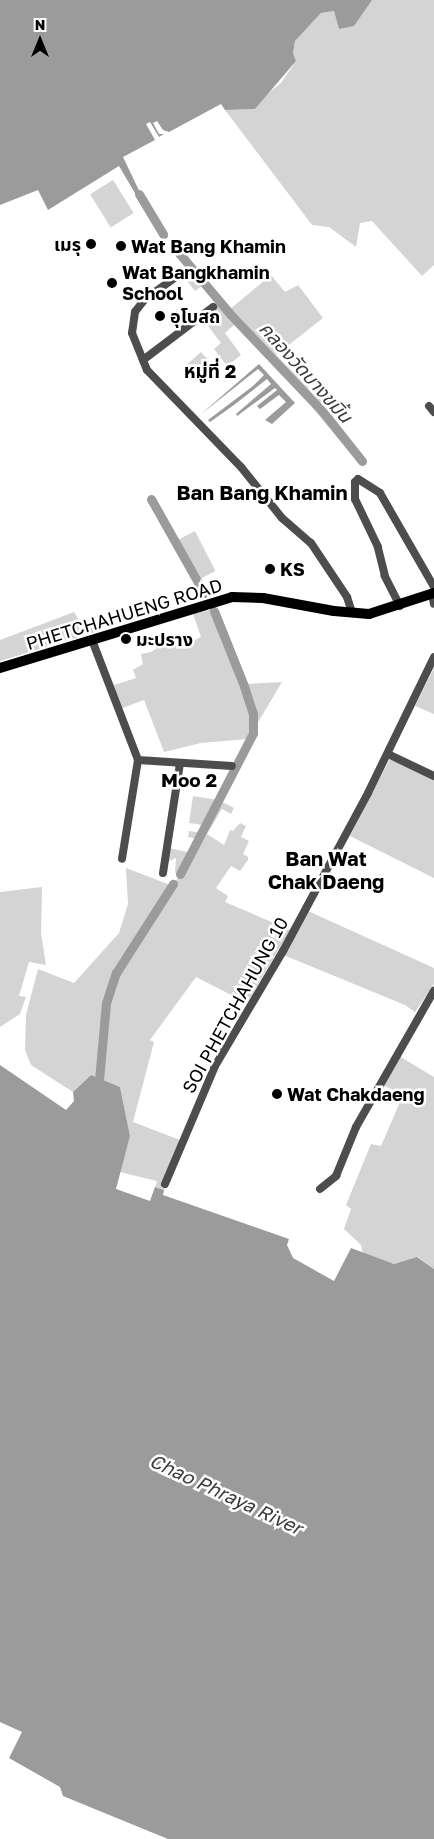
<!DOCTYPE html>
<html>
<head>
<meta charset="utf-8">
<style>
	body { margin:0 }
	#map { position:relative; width:434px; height:1839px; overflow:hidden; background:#fff; font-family:"Golos Text","Noto Sans Thai",sans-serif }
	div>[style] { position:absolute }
	.green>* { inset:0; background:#d4d4d4; transform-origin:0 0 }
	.water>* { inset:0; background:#9b9b9b }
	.canal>* { height:9px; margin:-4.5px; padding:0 4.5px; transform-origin:4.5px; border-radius:4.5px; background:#9b9b9b }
	.minor>* { height:8px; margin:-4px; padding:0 4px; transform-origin:4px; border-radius:4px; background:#4d4d4d }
	.major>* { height:10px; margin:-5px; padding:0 5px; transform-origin:5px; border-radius:5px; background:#000 }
	.dots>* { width:14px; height:14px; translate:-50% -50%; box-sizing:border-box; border:2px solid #fff; border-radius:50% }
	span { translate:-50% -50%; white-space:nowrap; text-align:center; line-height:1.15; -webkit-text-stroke:5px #fff; paint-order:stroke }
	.poi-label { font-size:18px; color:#000; font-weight:700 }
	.right { translate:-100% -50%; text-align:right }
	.left { translate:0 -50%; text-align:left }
	.street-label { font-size:18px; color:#000 }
	.neighbourhood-label { font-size:19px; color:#000; font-weight:700 }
	.water-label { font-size:19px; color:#3c3c3c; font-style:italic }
	.quarter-label { font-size:20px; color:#000; font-weight:700 }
	.north { position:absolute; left:15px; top:15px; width:50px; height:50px; -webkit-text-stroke:4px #fff; paint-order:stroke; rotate:0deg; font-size:14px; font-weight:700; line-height:20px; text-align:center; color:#000 }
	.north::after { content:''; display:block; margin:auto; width:18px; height:22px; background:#000; clip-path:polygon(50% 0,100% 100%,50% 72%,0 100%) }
</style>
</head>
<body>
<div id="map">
	<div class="green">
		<i style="clip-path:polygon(372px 0,434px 0,434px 265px,422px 276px,372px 221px,360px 223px,356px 247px,329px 227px,312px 225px,225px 110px,255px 109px,266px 95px,281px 83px,296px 61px,293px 53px,295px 41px,321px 13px,334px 11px,339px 28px,345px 28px,362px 15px,363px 9px)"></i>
		<i style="left:113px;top:180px;width:39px;height:27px;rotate:58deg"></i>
		<i style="clip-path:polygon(188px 262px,229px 310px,271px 275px,285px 292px,298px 285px,323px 318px,276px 355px,320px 399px,366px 460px,360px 465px,311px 406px,234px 325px,225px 333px,241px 355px,227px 366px,214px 349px,221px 343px,202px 318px,218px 305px,202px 286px,195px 291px,182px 275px,188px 270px,184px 264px)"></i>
		<i style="left:201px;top:352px;width:12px;height:21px;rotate:48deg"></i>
		<i style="left:195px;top:531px;width:45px;height:19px;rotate:63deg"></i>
		<i style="clip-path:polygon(217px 608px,247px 684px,282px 682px,248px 739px,201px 743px,164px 752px,144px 700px,120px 709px,111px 686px,136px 678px,133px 670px,143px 664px,141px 654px,151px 652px,174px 637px,184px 645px,201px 637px,193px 614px)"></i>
		<i style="clip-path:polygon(74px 612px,82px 625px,94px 622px,96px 632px,0 661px,0 640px)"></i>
		<i style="clip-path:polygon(434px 668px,434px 714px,415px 706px)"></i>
		<i style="clip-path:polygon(390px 759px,434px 779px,434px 878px,350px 836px)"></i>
		<i style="clip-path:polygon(193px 796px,218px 800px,234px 808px,231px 814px,222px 809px,207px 834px,224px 845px,230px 830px,233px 831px,240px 823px,246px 826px,241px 837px,249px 841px,243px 854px,248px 857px,248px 860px,240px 871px,231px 866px,216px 888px,228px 896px,225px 902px,290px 930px,247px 1003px,196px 977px,150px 1040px,154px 1042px,133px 1122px,180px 1140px,164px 1190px,155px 1187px,157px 1181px,120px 1172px,130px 1136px,120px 1087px,91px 1075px,73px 1092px,31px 1065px,25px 1050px,26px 1015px,38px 969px,74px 983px,119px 933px,128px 904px,126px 868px,173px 886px,178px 878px,175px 872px,176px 858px,169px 861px,169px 848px,192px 853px,198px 839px,188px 837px,189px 831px,202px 833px,203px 825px,189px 823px)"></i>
		<i style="clip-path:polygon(42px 887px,41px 933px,46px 965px,29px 962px,19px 996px,26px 997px,20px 1014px,0 1027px,0 892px)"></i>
		<i style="clip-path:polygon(308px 911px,434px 968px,434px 984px,415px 1012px,405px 1005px,281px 954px)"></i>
		<i style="clip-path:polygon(399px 1056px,434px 1077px,434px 1269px,418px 1257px,394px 1264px,363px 1254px,361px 1245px,344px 1229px,351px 1209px,346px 1205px,371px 1144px,381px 1146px,403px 1095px,383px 1085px)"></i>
	</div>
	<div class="water">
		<i style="clip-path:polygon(0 0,372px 0,354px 26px,339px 29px,334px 11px,321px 13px,295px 41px,293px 53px,296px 61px,255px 109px,225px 110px,221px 104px,169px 132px,163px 130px,157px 121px,153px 123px,159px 134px,164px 134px,159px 137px,150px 122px,146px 124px,155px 140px,123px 157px,145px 203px,142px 205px,119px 166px,48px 210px,38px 190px,0 205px)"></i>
		<i style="clip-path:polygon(259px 364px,295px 403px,272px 424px,265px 420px,286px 402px,279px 395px,260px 409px,257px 406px,277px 390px,275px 388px,237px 416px,236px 414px,271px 384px,267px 379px,234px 405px,210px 422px,208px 420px,253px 386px,264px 375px,258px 369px,200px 415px)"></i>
		<i style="clip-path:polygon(0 1065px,66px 1110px,74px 1101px,73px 1092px,91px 1075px,120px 1087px,130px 1136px,116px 1189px,150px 1201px,155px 1187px,164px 1190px,163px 1195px,289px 1239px,287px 1245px,293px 1258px,334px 1281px,351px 1248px,394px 1264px,417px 1257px,434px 1269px,434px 1839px,168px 1839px,63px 1796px,60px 1787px,9px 1758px,22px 1732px,0 1722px)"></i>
	</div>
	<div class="canal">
		<i style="left:139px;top:194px;width:47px;rotate:59deg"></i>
		<i style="left:179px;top:253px;width:81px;rotate:50deg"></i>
		<i style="left:231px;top:315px;width:132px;rotate:46.5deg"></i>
		<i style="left:322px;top:411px;width:64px;rotate:51.3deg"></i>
		<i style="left:151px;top:499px;width:108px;rotate:60.6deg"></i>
		<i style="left:180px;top:874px;width:159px;rotate:-62.6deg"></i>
		<i style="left:253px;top:733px;width:19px;rotate:-90deg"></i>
		<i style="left:253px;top:714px;width:29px;rotate:-108deg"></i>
		<i style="left:244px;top:686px;width:81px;rotate:-111.8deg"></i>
		<i style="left:98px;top:1091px;width:88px;rotate:-84.8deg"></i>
		<i style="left:106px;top:1003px;width:32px;rotate:-72deg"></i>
		<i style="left:116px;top:973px;width:106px;rotate:-57.4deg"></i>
	</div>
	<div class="minor">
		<i style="left:183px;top:272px;width:47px;rotate:144.6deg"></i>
		<i style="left:145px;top:299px;width:16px;rotate:128deg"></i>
		<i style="left:135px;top:312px;width:21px;rotate:98deg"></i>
		<i style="left:132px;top:333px;width:40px;rotate:68deg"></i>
		<i style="left:147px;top:370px;width:135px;rotate:45.9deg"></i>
		<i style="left:241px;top:467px;width:65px;rotate:51.2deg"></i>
		<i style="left:282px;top:518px;width:38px;rotate:41deg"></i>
		<i style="left:311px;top:543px;width:65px;rotate:56.3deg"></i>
		<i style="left:347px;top:597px;width:16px;rotate:72deg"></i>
		<i style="left:143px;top:360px;width:88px;rotate:-37.1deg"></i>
		<i style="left:429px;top:406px;width:8px;rotate:50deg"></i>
		<i style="left:432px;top:594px;width:10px;rotate:79deg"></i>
		<i style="left:400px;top:606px;width:34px;rotate:-117deg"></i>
		<i style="left:385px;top:576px;width:30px;rotate:-104deg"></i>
		<i style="left:378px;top:547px;width:53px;rotate:-115.6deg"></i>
		<i style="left:355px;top:499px;width:17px;rotate:-90deg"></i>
		<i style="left:355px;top:482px;width:4px;rotate:-45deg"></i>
		<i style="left:358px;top:479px;width:26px;rotate:32deg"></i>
		<i style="left:380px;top:493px;width:108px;rotate:60.1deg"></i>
		<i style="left:92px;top:640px;width:129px;rotate:69deg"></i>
		<i style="left:138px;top:760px;width:100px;rotate:99.2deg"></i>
		<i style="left:388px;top:754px;width:51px;rotate:25.6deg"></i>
		<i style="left:138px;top:760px;width:94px;rotate:3.7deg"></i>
		<i style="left:163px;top:873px;width:111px;rotate:-81.2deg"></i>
		<i style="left:165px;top:1184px;width:128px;rotate:-67deg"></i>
		<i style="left:215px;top:1066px;width:134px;rotate:-59.4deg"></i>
		<i style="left:283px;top:951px;width:179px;rotate:-61.7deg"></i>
		<i style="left:368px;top:793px;width:151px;rotate:-64.1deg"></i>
		<i style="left:320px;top:1189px;width:21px;rotate:-39deg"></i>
		<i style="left:336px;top:1176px;width:53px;rotate:-67.8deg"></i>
		<i style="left:356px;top:1127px;width:157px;rotate:-60.2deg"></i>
	</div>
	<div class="major">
		<i style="left:0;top:668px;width:243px;rotate:-17deg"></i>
		<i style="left:232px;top:597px;width:31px;rotate:2deg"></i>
		<i style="left:263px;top:598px;width:72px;rotate:10.4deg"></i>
		<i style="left:334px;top:611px;width:35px;rotate:5deg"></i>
		<i style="left:369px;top:614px;width:68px;rotate:-17.9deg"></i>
	</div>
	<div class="dots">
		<i style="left:91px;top:244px;background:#000"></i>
		<i style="left:121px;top:246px;background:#000"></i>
		<i style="left:112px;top:283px;background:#000"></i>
		<i style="left:160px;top:316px;background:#000"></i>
		<i style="left:270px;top:569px;background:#000"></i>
		<i style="left:126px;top:639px;background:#000"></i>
		<i style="left:277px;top:1094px;background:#000"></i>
	</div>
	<div class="poi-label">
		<span class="right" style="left:81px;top:244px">เมรุ</span>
		<span class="left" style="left:131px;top:246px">Wat Bang Khamin</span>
		<span class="left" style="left:122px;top:283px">Wat Bangkhamin<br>School</span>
		<span class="left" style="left:170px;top:316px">อุโบสถ</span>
		<span class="left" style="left:280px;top:569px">KS</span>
		<span class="left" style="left:136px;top:639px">มะปราง</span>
		<span class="left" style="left:287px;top:1094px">Wat Chakdaeng</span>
	</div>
	<div class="street-label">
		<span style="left:124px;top:614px;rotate:-17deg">PHETCHAHUENG ROAD</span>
		<span style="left:235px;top:1005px;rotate:-61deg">SOI PHETCHAHUNG 10</span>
	</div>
	<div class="neighbourhood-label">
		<span style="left:210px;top:371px">หมู่ที่ 2</span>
		<span style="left:189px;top:780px">Moo 2</span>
	</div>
	<div class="water-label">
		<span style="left:306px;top:372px;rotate:48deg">คลองวัดบางขมิ้น</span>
		<span style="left:226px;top:1494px;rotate:25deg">Chao Phraya River</span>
	</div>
	<div class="quarter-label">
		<span style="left:262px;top:492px">Ban Bang Khamin</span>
		<span style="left:326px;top:870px">Ban Wat<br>Chak Daeng</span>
	</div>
	<div class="north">N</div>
</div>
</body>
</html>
